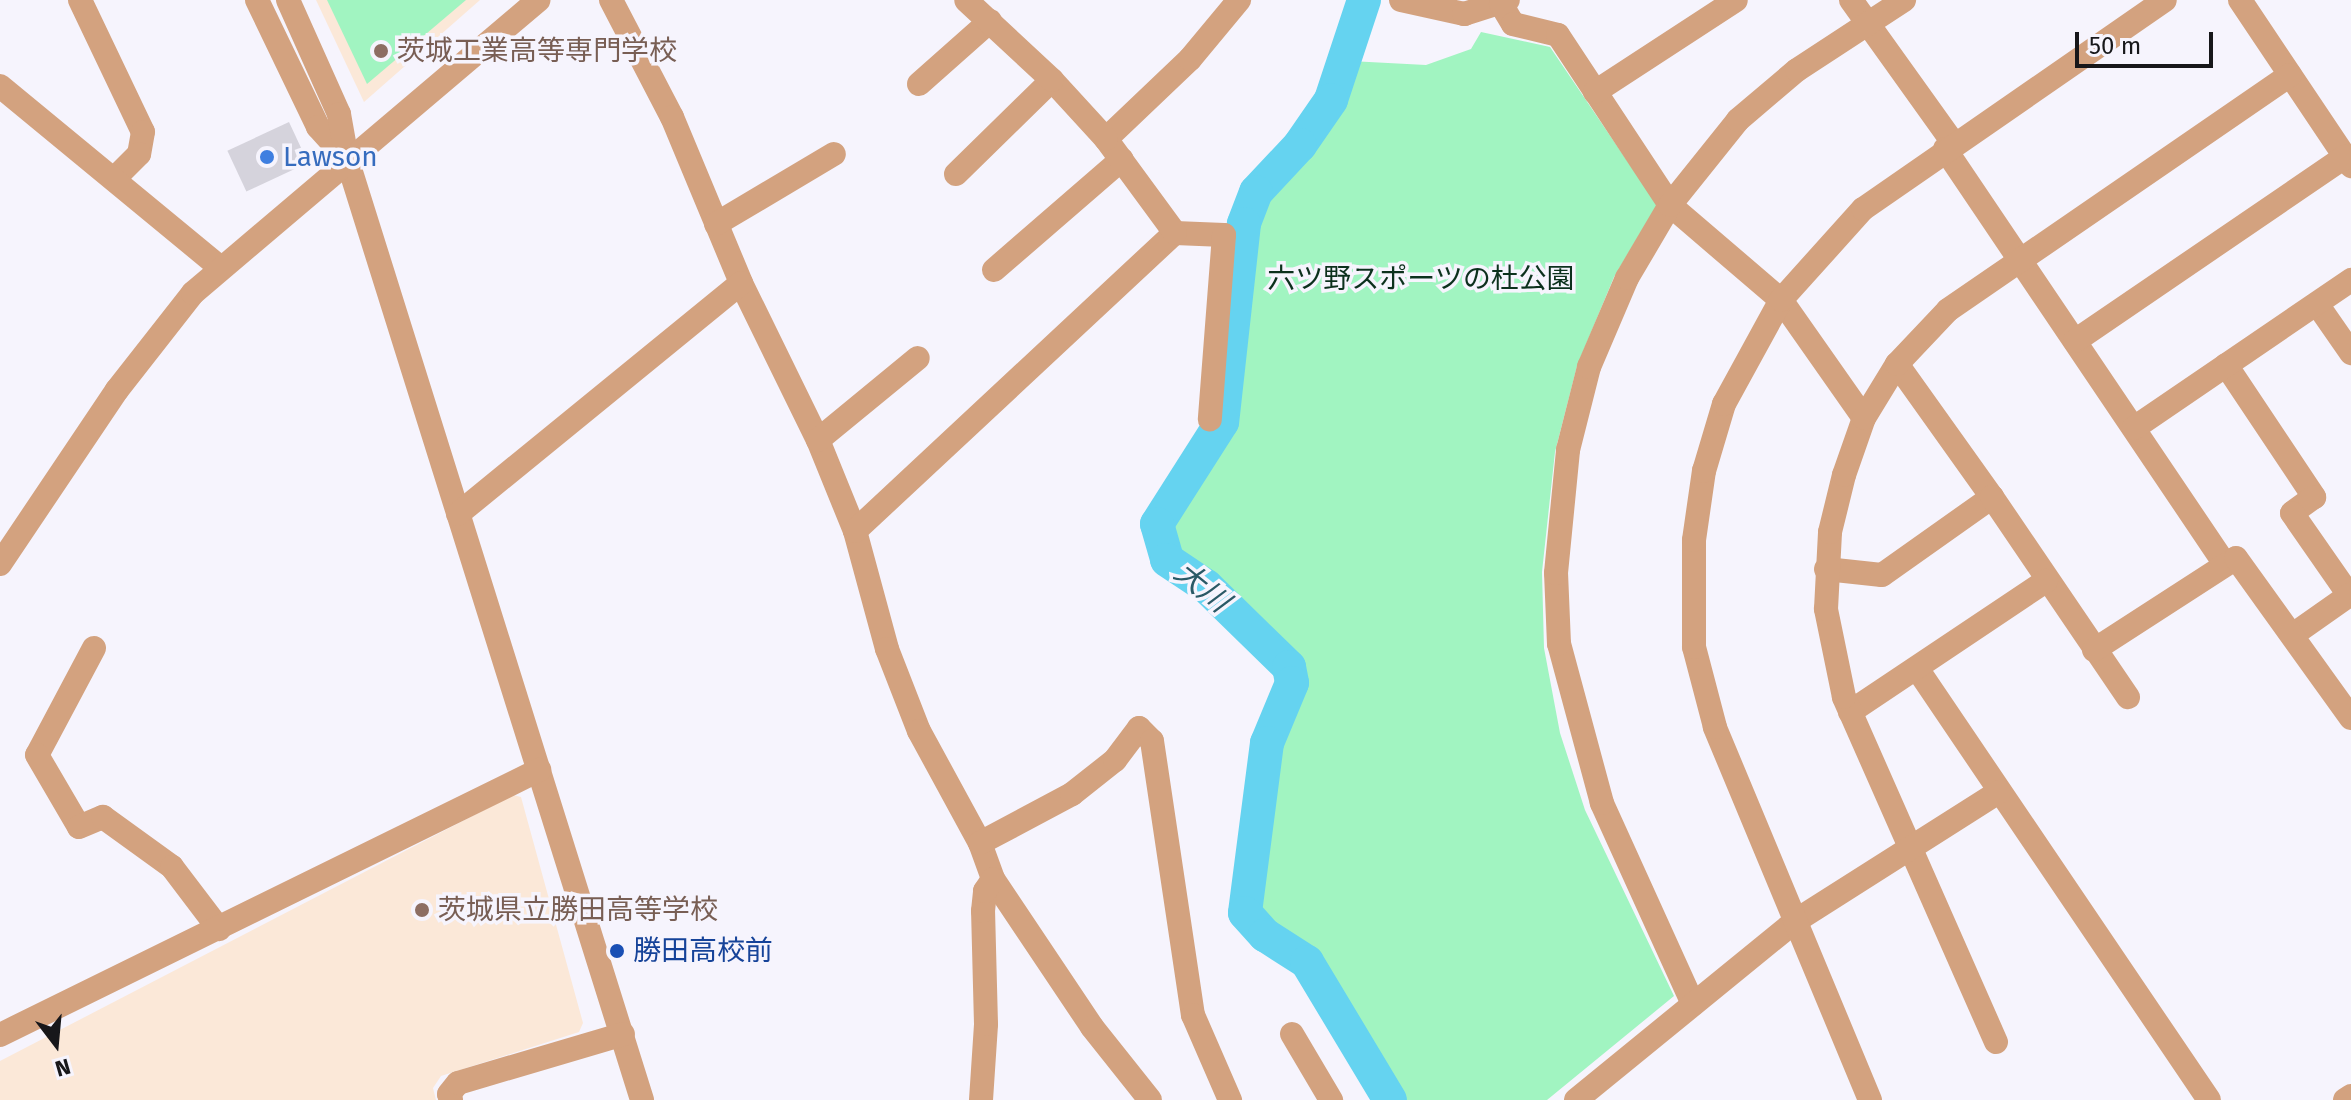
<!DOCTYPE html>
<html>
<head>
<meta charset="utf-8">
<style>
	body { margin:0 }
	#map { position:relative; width:2351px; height:1100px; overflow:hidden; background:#f6f4fd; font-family:"Fira Sans","Noto Sans JP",sans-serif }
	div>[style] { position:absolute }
	.education>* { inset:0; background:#fbe8d8 }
	.green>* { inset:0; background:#a1f4c1 }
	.river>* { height:34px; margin:-17px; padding:0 17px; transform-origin:17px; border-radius:17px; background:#65d3f0 }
	.building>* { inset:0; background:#d5d3dc; transform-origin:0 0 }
	.minor>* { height:24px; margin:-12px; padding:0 12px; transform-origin:12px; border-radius:12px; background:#d3a27f }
	.dots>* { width:22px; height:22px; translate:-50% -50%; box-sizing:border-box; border:4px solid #f6f4fd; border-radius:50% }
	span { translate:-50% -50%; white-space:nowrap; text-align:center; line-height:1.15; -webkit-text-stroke:7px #f6f4fd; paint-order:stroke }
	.education-label { font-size:28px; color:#785e54 }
	.left { translate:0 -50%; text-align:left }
	.shop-label { font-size:28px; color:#366cbe }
	.park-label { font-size:28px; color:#0c311d }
	.transit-label { font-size:28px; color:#164399 }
	.water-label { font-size:30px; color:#2a5966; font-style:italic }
	.north { position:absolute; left:16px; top:1004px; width:80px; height:80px; -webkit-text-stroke:6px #f6f4fd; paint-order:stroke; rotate:164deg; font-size:22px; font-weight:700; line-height:32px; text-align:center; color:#17171a }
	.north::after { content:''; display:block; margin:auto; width:28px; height:36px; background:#17171a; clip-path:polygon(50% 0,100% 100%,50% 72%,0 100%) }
	.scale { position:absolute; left:2075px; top:32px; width:138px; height:36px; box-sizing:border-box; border:4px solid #17171a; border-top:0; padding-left:10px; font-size:24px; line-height:28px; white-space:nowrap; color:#17171a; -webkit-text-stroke:6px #f6f4fd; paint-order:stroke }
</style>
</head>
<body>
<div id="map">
	<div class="education">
		<i style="clip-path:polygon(316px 0,480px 0,364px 102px)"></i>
		<i style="clip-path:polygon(513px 795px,521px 797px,583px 1023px,579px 1032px,441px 1076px,433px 1088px,436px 1100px,0 1100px,0 1061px)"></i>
	</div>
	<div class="green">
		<i style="clip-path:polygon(327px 0,466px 0,367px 84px)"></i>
		<i style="clip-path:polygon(1481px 32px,1550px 47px,1657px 205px,1614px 277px,1577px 366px,1555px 452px,1542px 572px,1544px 648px,1560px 733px,1585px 810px,1674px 996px,1547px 1100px,1399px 1100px,1315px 958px,1260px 920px,1250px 904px,1269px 760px,1294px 692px,1296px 672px,1216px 588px,1169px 555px,1162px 525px,1226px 423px,1248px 226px,1260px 194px,1303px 147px,1334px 100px,1350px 61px,1426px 65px,1471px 49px)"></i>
	</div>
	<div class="river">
		<i style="left:1364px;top:0;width:105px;rotate:108.3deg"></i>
		<i style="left:1331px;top:100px;width:55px;rotate:124.6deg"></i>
		<i style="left:1300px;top:145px;width:64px;rotate:133.1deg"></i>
		<i style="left:1256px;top:192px;width:34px;rotate:111deg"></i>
		<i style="left:1244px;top:224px;width:199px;rotate:96.3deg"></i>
		<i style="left:1222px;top:422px;width:121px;rotate:122.5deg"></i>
		<i style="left:1157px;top:524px;width:37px;rotate:74deg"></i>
		<i style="left:1167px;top:560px;width:47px;rotate:33.7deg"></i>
		<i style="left:1206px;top:586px;width:116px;rotate:44.3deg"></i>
		<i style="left:1289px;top:667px;width:16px;rotate:79deg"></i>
		<i style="left:1292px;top:683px;width:65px;rotate:112.6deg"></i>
		<i style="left:1267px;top:743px;width:171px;rotate:97.4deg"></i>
		<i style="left:1245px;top:913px;width:30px;rotate:48deg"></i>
		<i style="left:1265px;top:935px;width:50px;rotate:32.7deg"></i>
		<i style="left:1307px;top:962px;width:161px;rotate:59deg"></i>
	</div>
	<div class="building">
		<i style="left:289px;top:122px;width:45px;height:68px;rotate:65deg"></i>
	</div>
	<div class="minor">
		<i style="left:80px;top:0;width:146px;rotate:64.5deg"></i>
		<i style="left:143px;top:132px;width:22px;rotate:100deg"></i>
		<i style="left:139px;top:154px;width:35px;rotate:135deg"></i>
		<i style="left:257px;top:0;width:141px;rotate:64.3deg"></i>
		<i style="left:318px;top:127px;width:43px;rotate:47.8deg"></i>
		<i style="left:288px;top:0;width:125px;rotate:65.9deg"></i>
		<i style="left:339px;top:114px;width:46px;rotate:79.9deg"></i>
		<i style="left:347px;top:159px;width:986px;rotate:72.59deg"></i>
		<i style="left:611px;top:0;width:132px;rotate:62.5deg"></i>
		<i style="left:672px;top:117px;width:180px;rotate:67.4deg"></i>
		<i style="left:741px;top:283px;width:175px;rotate:63.9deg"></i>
		<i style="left:818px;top:440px;width:98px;rotate:67.9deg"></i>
		<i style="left:855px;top:531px;width:122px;rotate:74.8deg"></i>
		<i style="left:887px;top:649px;width:88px;rotate:68.7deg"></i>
		<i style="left:919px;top:731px;width:128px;rotate:61.4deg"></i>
		<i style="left:980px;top:843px;width:38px;rotate:70deg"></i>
		<i style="left:993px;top:879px;width:178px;rotate:56.2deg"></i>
		<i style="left:1092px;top:1027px;width:93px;rotate:51.5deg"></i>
		<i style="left:1401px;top:0;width:65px;rotate:12.5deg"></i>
		<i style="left:1464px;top:14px;width:46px;rotate:-17.7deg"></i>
		<i style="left:1851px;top:0;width:177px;rotate:54.4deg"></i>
		<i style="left:2240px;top:0;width:200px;rotate:56.2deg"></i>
		<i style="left:1501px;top:4px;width:23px;rotate:59deg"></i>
		<i style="left:1513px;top:24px;width:46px;rotate:13.7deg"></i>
		<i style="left:1558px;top:35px;width:204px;rotate:56.6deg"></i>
		<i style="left:1670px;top:205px;width:146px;rotate:40.6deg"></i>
		<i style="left:1781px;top:300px;width:144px;rotate:54.9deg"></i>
		<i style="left:919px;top:84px;width:95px;rotate:-41.6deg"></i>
		<i style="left:0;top:86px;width:286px;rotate:39.5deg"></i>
		<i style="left:1595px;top:92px;width:168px;rotate:-33.1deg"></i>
		<i style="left:1106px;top:139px;width:116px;rotate:-43.6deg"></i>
		<i style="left:1190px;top:59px;width:77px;rotate:-50.3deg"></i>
		<i style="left:1945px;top:149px;width:499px;rotate:56deg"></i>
		<i style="left:956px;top:174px;width:134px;rotate:-44.4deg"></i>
		<i style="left:716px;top:224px;width:137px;rotate:-30.7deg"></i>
		<i style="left:1175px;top:233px;width:49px;rotate:2.3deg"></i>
		<i style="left:1224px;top:235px;width:185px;rotate:94.4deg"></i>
		<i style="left:994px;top:270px;width:169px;rotate:-40.9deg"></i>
		<i style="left:2317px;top:304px;width:60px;rotate:55.2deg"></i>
		<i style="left:2075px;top:341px;width:327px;rotate:-34.3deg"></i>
		<i style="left:1897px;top:364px;width:163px;rotate:54.5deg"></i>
		<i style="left:2226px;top:365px;width:159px;rotate:56.3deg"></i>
		<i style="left:2314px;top:497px;width:27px;rotate:144deg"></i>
		<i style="left:2292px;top:513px;width:100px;rotate:55.2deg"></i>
		<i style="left:2134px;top:428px;width:263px;rotate:-34.3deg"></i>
		<i style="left:818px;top:440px;width:129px;rotate:-39.4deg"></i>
		<i style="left:458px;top:514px;width:365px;rotate:-39.2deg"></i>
		<i style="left:855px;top:531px;width:437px;rotate:-43deg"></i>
		<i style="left:1175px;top:233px;width:117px;rotate:-126.3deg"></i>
		<i style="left:1106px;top:139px;width:80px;rotate:-132.5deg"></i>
		<i style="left:1052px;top:80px;width:117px;rotate:-137.1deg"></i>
		<i style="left:0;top:564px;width:210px;rotate:-56.1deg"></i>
		<i style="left:117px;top:390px;width:123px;rotate:-51.9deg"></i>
		<i style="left:193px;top:293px;width:453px;rotate:-40.3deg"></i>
		<i style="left:1826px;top:569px;width:56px;rotate:6.1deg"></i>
		<i style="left:1882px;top:575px;width:135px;rotate:-35.3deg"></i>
		<i style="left:1992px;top:497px;width:242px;rotate:55.8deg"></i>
		<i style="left:2294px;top:634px;width:70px;rotate:-35.1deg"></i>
		<i style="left:94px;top:648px;width:121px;rotate:118deg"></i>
		<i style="left:37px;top:755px;width:83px;rotate:59.7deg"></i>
		<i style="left:79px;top:827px;width:26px;rotate:-23deg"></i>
		<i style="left:103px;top:817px;width:85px;rotate:35.9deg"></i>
		<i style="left:172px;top:867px;width:78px;rotate:52.8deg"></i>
		<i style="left:2094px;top:650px;width:169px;rotate:-32.9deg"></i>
		<i style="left:2236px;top:558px;width:197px;rotate:54.3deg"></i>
		<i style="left:1918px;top:670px;width:519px;rotate:55.91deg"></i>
		<i style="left:1850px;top:712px;width:236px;rotate:-33.8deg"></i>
		<i style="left:980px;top:843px;width:104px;rotate:-28deg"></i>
		<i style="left:1072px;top:794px;width:55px;rotate:-38.3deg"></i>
		<i style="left:1115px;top:760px;width:40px;rotate:-53deg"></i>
		<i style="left:1139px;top:728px;width:18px;rotate:45deg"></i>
		<i style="left:1152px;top:741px;width:277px;rotate:81.5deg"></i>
		<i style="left:1193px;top:1015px;width:93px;rotate:66.5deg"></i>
		<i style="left:1693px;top:1004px;width:221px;rotate:-114.4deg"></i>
		<i style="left:1602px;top:803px;width:165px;rotate:-105.1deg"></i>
		<i style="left:1559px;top:644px;width:71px;rotate:-92.4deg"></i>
		<i style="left:1556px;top:573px;width:124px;rotate:-84.4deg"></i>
		<i style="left:1568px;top:450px;width:86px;rotate:-75.8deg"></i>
		<i style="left:1589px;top:367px;width:97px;rotate:-66.9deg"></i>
		<i style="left:1627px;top:278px;width:85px;rotate:-59.5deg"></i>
		<i style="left:1670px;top:205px;width:109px;rotate:-51.3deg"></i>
		<i style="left:1738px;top:120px;width:77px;rotate:-40.3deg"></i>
		<i style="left:1797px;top:70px;width:128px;rotate:-33.2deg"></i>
		<i style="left:1292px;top:1034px;width:77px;rotate:59.4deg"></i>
		<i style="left:0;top:1035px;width:601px;rotate:-26.18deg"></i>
		<i style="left:1996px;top:1042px;width:377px;rotate:-113.8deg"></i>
		<i style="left:1844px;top:697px;width:90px;rotate:-101.6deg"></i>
		<i style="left:1826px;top:609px;width:77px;rotate:-87deg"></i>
		<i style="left:1830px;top:532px;width:59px;rotate:-76.2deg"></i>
		<i style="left:1844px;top:475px;width:60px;rotate:-70.7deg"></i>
		<i style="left:1864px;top:418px;width:63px;rotate:-58.6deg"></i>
		<i style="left:1897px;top:364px;width:74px;rotate:-46.6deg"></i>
		<i style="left:1948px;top:310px;width:415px;rotate:-34.5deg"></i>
		<i style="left:451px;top:1100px;width:6px;rotate:-108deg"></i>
		<i style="left:449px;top:1094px;width:14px;rotate:-51deg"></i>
		<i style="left:458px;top:1083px;width:172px;rotate:-16.5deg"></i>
		<i style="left:981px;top:1100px;width:76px;rotate:-86.2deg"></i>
		<i style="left:986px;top:1024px;width:113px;rotate:-91.5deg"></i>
		<i style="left:983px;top:911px;width:20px;rotate:-84deg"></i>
		<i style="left:985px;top:891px;width:14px;rotate:-56deg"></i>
		<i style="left:1576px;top:1100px;width:285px;rotate:-39.2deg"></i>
		<i style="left:1797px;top:920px;width:239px;rotate:-32.4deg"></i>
		<i style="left:1870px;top:1100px;width:404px;rotate:-112.6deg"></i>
		<i style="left:1715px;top:727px;width:83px;rotate:-104.7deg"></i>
		<i style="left:1694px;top:647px;width:107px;rotate:-90deg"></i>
		<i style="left:1694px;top:540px;width:70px;rotate:-81.8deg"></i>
		<i style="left:1704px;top:471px;width:70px;rotate:-73.4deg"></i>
		<i style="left:1724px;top:404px;width:119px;rotate:-61.3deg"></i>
		<i style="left:1781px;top:300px;width:122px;rotate:-48deg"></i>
		<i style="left:1863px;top:209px;width:367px;rotate:-34.7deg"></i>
		<i style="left:2345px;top:1100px;width:7px;rotate:-34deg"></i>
	</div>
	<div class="dots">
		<i style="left:381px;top:51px;background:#8d6e63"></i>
		<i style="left:267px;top:157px;background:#3f7fe0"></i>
		<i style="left:422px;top:910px;background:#8d6e63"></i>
		<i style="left:617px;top:951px;background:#1a4fb4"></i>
	</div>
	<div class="education-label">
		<span class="left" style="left:397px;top:51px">茨城工業高等専門学校</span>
		<span class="left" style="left:438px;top:910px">茨城県立勝田高等学校</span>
	</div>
	<div class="shop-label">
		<span class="left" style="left:283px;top:157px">Lawson</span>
	</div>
	<div class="park-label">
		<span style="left:1421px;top:279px">六ツ野スポーツの杜公園</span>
	</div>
	<div class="transit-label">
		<span class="left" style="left:633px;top:951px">勝田高校前</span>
	</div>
	<div class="water-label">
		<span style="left:1202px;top:587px;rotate:39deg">大川</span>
	</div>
	<div class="north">N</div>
	<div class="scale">50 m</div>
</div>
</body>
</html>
